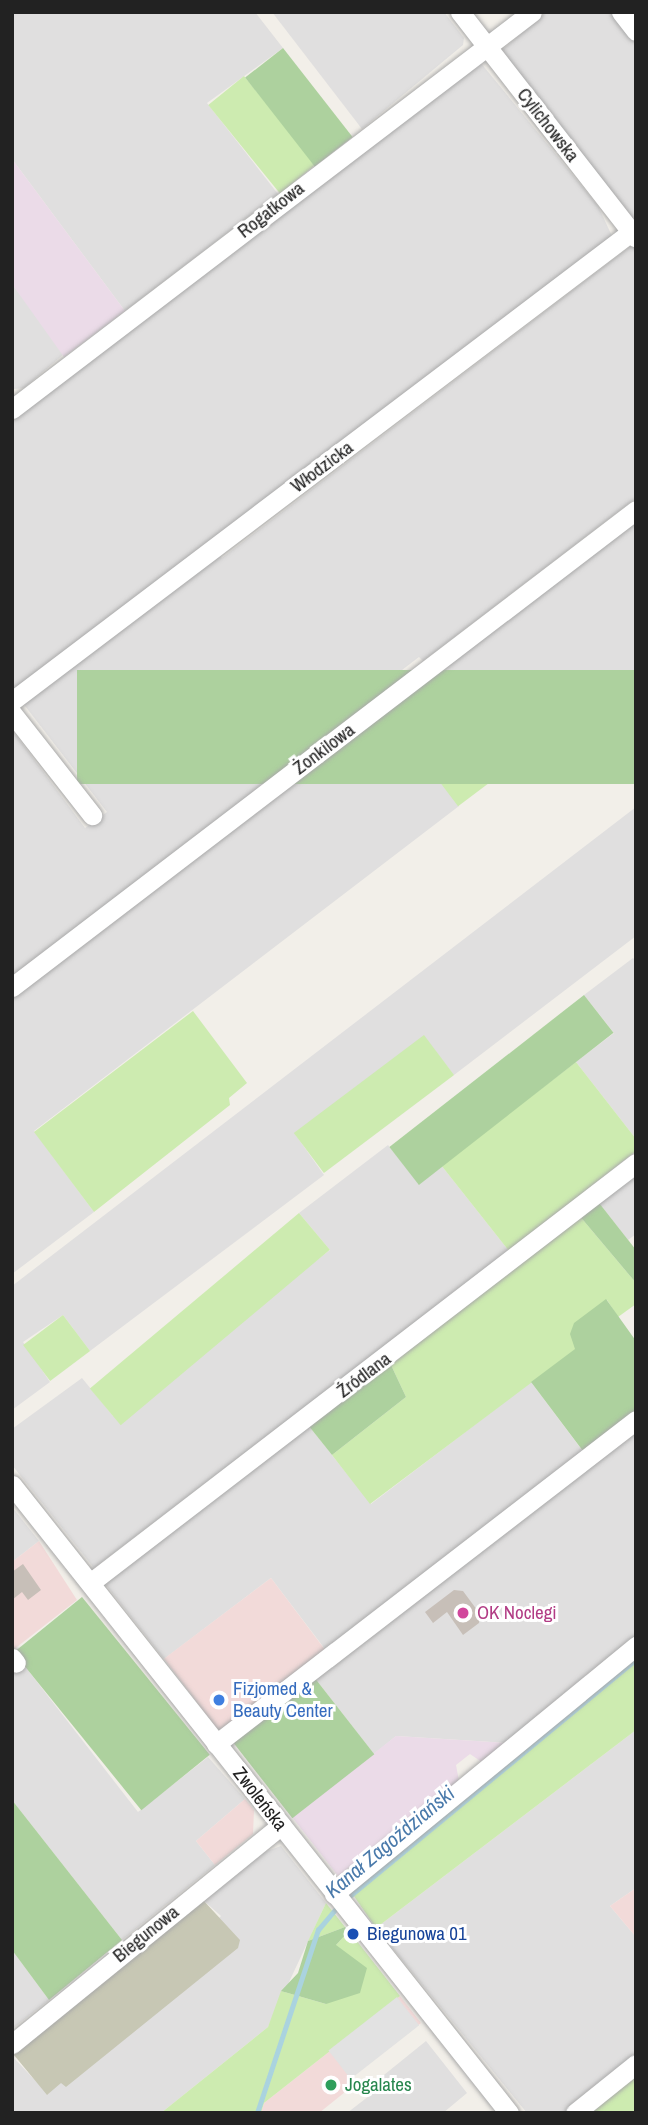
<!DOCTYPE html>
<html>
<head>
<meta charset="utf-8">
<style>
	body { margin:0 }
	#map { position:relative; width:648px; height:2125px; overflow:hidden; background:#f2efe9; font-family:"Archivo Narrow",sans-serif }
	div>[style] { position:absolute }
	.residential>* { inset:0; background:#e0dfdf }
	.commercial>* { inset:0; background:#f2dad9; transform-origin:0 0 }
	.industrial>* { inset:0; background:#ebdbe8 }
	.construction>* { inset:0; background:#c7c7b4 }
	.grass>* { inset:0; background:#cdebb0; transform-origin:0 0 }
	.forest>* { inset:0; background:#add19e; transform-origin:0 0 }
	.parking>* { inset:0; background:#e2e2e2; transform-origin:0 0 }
	.stream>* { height:4.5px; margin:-2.25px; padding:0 2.25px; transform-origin:2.25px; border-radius:2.25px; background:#aad3df }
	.building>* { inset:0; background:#c7bfb8 }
	.roads { filter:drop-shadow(0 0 2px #a9a9a9) drop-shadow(0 0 2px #a9a9a9) }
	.minor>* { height:19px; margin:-9.5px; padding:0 9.5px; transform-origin:9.5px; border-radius:9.5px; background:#fff }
	.dots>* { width:19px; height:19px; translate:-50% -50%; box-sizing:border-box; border:4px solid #fff; border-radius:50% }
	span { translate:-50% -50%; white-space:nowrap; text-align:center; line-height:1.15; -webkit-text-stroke:6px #fff; paint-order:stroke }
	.street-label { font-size:19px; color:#222 }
	.hotel-label { font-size:19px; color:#b23c85 }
	.left { translate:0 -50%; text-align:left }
	.shop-label { font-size:19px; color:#366cbe }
	.transit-label { font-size:19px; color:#164399 }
	.leisure-label { font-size:19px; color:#27864d }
	.water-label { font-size:21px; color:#4a7aab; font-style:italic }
	.frame { position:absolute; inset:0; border:14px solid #222; pointer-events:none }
</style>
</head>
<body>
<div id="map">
	<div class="residential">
		<i style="clip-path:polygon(12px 12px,255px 12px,283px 48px,207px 103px,278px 194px,125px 311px,12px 159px)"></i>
		<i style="clip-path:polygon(272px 12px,444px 12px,464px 38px,463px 45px,362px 129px)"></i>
		<i style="clip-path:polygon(546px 12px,612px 12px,636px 42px,636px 226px,501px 51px)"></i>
		<i style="clip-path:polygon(480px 62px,598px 206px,612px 236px,14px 690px,12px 419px)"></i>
		<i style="clip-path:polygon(636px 242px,636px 498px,423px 661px,419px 657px,376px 690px,379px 696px,12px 977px,12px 730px,85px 828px,107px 812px,22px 702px,218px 554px,222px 558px)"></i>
		<i style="clip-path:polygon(12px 284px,65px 353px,24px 388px,14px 389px,12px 396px)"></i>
		<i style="clip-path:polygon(636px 521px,636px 670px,504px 772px,432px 677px)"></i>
		<i style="clip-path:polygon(387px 712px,459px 806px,34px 1131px,94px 1212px,12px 1274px,12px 998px)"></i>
		<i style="clip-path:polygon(636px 807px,636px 936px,454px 1075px,424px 1036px,295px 1134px,324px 1175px,90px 1351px,63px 1315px,23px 1342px,50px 1382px,12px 1410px,12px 1286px)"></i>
		<i style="clip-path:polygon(633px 958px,636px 961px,636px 1139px,576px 1062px,614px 1033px,584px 995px)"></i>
		<i style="clip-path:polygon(388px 1145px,418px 1183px,441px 1165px,509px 1251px,94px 1568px,12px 1465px,12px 1429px,82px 1378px,113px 1416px,330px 1250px,299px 1213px)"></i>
		<i style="clip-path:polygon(636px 1168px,636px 1234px,628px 1240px,596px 1199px)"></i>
		<i style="clip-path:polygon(531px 1382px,582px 1450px,636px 1411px,636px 1637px,508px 1743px,396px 1736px,374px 1754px,314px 1677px,334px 1661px,271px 1578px,164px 1659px,103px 1581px,308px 1425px,371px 1504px)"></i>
		<i style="clip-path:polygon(12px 1507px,39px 1541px,12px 1562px)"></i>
		<i style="clip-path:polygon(20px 1660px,138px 1812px,208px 1757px,245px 1799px,196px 1841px,215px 1865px,122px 1940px,12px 1800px,12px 1665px)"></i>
		<i style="clip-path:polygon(636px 1730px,636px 1888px,610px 1906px,636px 1937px,636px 2054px,565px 2113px,527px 2113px,376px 1928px)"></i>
		<i style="clip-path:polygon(281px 1846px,326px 1903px,268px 2027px,161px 2113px,12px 2113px,12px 2056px,48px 2094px,221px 1916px,203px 1900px,261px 1853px)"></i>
		<i style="clip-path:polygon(12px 1950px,49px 2000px,12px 2029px)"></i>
		<i style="clip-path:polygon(426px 2041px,467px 2093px,443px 2113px,347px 2113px,378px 2089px,374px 2083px)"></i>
	</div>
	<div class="commercial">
		<i style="clip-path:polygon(39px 1541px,77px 1600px,13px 1650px,12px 1562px)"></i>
		<i style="left:271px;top:1578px;width:96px;height:134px;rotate:53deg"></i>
		<i style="clip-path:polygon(245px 1799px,254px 1810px,253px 1834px,215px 1865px,196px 1841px)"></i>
		<i style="clip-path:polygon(636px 1888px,636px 1937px,610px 1906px)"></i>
		<i style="clip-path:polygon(400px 1996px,421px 2023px,351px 2078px,350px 2088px,319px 2113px,261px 2113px,264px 2103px)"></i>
	</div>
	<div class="industrial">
		<i style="clip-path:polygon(12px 159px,125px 311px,64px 357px,12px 284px)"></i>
		<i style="clip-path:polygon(396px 1736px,508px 1743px,483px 1763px,470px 1754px,456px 1765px,459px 1781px,338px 1876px,292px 1817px)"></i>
	</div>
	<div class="construction">
		<i style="clip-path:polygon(203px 1900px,240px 1940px,238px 1948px,66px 2087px,61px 2083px,47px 2095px,14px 2055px)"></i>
	</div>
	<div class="grass">
		<i style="left:244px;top:76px;width:114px;height:46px;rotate:51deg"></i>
		<i style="left:432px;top:677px;width:119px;height:57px;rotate:53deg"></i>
		<i style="clip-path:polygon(193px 1011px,247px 1083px,229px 1098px,230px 1105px,94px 1212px,34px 1132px)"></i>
		<i style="left:424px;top:1035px;width:50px;height:163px;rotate:53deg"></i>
		<i style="clip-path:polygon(576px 1062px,636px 1139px,636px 1151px,509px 1251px,441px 1165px)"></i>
		<i style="left:299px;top:1213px;width:48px;height:273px;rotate:50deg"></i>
		<i style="clip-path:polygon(578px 1214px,636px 1283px,636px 1304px,618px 1317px,607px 1300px,576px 1349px,370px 1504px,332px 1455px,406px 1397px,391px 1365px)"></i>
		<i style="left:63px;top:1315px;width:45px;height:50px;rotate:53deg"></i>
		<i style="clip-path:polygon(636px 1654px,636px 1730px,376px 1928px,349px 1889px)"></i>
		<i style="clip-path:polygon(326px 1903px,345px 1927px,308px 1941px)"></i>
		<i style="clip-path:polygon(349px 1931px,400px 1996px,264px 2103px,261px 2113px,161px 2113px,268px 2027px,281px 1991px,326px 2004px,336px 1945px)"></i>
		<i style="clip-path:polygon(636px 2076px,636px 2113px,590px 2113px)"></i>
	</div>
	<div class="forest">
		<i style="left:283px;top:48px;width:113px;height:48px;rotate:52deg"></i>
		<i style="left:636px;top:670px;width:114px;height:559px;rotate:90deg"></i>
		<i style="left:584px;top:995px;width:48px;height:247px;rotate:52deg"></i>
		<i style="clip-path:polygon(596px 1199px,636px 1250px,636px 1283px,578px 1214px)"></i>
		<i style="clip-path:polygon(606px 1299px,636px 1341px,636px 1411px,583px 1451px,531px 1382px,575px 1349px,570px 1334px,574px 1323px)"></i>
		<i style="clip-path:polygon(391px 1365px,406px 1397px,332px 1455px,308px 1425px)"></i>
		<i style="left:82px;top:1597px;width:203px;height:88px;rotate:51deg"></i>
		<i style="left:314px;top:1677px;width:98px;height:104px;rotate:52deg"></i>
		<i style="clip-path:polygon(12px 1800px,122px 1940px,49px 2000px,12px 1950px)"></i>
		<i style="clip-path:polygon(345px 1927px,349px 1931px,336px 1945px,367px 1968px,360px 1993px,326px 2004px,281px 1991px,298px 1973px,308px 1941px)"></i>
	</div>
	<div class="parking">
		<i style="left:397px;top:1997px;width:36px;height:87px;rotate:52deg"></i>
	</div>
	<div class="stream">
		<i style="left:345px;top:1900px;width:378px;rotate:-39.6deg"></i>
		<i style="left:257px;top:2113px;width:193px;rotate:-71.6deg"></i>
		<i style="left:318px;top:1930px;width:33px;rotate:-50deg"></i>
	</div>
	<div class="building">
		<i style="clip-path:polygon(23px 1564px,41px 1590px,28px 1600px,22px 1592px,12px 1600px,12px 1572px)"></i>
		<i style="clip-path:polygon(454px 1590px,463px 1591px,480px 1614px,479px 1623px,463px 1635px,447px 1612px,433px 1623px,425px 1612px)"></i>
	</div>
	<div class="roads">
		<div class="minor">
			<i style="left:460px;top:12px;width:286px;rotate:52.1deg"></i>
			<i style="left:621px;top:12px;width:24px;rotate:52deg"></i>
			<i style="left:12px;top:409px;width:654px;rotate:-37.36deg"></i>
			<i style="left:12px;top:701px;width:777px;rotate:-37.15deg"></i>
			<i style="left:12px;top:713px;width:130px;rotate:51.9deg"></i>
			<i style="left:12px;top:987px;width:785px;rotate:-37.4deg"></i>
			<i style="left:12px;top:1485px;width:801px;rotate:51.64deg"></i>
			<i style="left:90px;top:1583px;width:689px;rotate:-37.57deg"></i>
			<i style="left:12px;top:1658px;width:6px;rotate:51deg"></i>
			<i style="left:216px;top:1744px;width:530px;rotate:-37.65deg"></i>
			<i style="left:334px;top:1894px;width:391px;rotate:-39.4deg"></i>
			<i style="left:12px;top:2044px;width:347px;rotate:-39.1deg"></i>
			<i style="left:575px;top:2113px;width:78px;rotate:-38.8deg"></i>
		</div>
	</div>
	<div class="dots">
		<i style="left:463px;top:1613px;background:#d1479c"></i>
		<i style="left:219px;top:1700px;background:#3f7fe0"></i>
		<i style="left:353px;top:1934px;background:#1a4fb4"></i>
		<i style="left:331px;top:2085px;background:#2e9e5b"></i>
	</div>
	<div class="street-label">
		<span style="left:548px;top:125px;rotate:52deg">Cylichowska</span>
		<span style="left:271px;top:210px;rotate:-38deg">Rogatkowa</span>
		<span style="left:322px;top:467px;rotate:-37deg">Włodzicka</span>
		<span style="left:324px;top:749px;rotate:-37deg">Żonkilowa</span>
		<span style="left:364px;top:1375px;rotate:-37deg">Źródlana</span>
		<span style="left:260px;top:1799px;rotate:52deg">Zwoleńska</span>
		<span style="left:146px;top:1934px;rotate:-39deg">Biegunowa</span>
	</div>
	<div class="hotel-label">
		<span class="left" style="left:477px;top:1613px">OK Noclegi</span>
	</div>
	<div class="shop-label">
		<span class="left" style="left:233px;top:1700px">Fizjomed &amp;<br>Beauty Center</span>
	</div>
	<div class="transit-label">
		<span class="left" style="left:367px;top:1934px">Biegunowa 01</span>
	</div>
	<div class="leisure-label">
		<span class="left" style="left:345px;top:2085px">Jogalates</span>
	</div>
	<div class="water-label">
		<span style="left:390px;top:1842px;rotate:-40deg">Kanał Zagoździański</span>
	</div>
	<div class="frame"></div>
</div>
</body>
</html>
